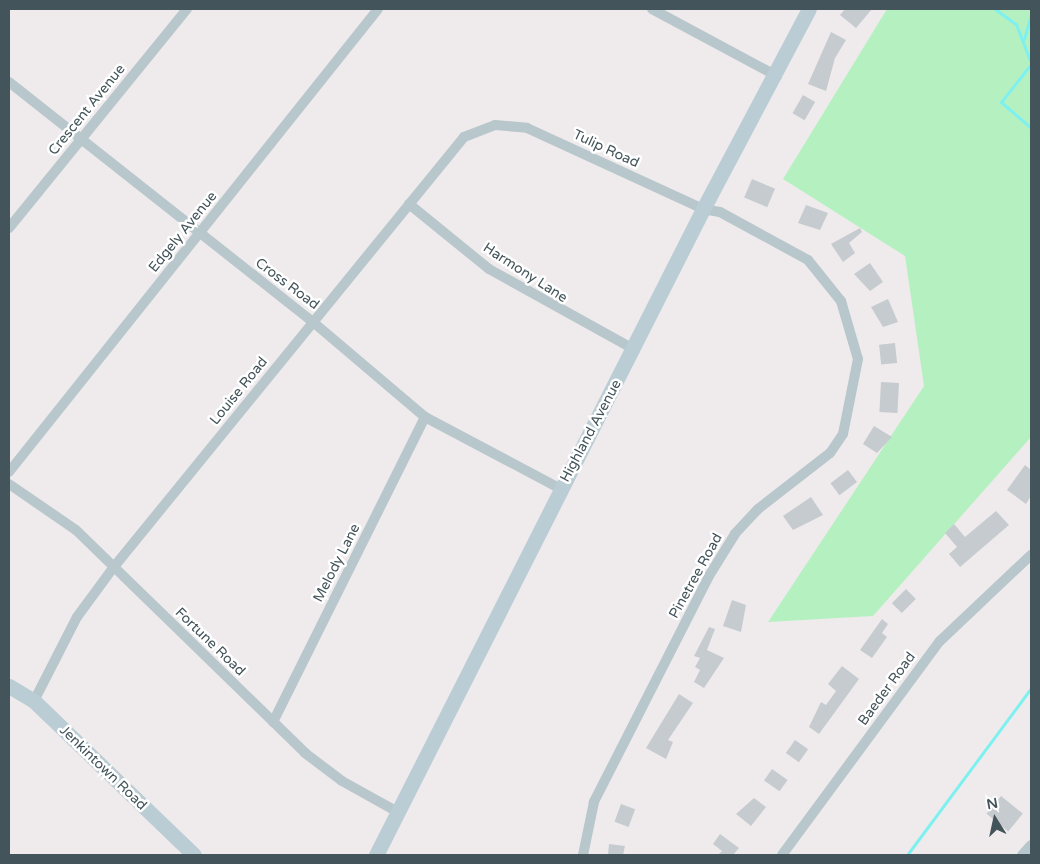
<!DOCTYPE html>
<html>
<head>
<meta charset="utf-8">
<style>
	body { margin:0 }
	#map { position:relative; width:1040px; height:864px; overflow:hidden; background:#efebec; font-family:"Varela Round",sans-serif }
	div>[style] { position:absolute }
	.green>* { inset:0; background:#b5f1c0 }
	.stream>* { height:3px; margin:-1.5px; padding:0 1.5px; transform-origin:1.5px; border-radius:1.5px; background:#7ff0f0 }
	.building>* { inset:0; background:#c5cbcf; transform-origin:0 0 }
	.street>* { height:10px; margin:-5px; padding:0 5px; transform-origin:5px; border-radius:5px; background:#b8c7cc }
	.secondary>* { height:15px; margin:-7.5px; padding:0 7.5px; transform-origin:7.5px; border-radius:7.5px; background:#baccd4 }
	span { translate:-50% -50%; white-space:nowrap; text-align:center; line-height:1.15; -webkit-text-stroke:5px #fff; paint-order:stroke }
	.street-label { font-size:14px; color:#43545a }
	.frame { position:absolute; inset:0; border:10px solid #43545a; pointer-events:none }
	.north { position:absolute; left:970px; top:794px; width:50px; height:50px; -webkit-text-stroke:4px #fff; paint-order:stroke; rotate:350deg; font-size:14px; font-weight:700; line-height:20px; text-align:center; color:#43545a }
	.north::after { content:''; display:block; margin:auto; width:18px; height:22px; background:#43545a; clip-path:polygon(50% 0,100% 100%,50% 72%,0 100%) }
</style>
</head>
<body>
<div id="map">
	<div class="green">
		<i style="clip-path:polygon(887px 9px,1031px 9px,1031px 437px,873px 616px,768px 622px,924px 386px,905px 256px,783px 179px)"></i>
	</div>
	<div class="stream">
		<i style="left:995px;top:9px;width:26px;rotate:36deg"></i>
		<i style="left:1016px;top:24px;width:42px;rotate:69deg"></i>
		<i style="left:1024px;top:39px;width:25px;rotate:-74deg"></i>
		<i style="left:1031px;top:64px;width:48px;rotate:128.3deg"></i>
		<i style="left:1001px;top:102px;width:40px;rotate:41deg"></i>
		<i style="left:907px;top:855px;width:208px;rotate:-53.4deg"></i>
	</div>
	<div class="building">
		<i style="clip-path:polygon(845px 9px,872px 9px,856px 28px,840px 15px)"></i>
		<i style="clip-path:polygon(831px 32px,846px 40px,835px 58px,826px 91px,808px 84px)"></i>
		<i style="left:803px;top:95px;width:14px;height:21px;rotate:30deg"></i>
		<i style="left:752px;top:179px;width:25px;height:20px;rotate:23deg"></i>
		<i style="clip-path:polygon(806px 205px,828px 213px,820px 230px,798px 223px)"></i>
		<i style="clip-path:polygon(860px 228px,862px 232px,849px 243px,855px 253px,843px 262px,831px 244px)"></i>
		<i style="clip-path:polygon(870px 263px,883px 282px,870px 291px,854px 274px)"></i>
		<i style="clip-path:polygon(888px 299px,898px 322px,883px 327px,871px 307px)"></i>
		<i style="left:895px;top:343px;width:20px;height:16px;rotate:84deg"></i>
		<i style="left:881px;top:382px;width:18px;height:30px;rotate:3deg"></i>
		<i style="clip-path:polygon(874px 426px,892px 437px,877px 453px,863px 444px)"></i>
		<i style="clip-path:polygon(1025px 465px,1031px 470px,1031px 496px,1026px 504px,1007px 490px)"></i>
		<i style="left:848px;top:470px;width:15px;height:22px;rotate:53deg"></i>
		<i style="clip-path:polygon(811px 497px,823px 515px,793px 530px,783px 516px)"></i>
		<i style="clip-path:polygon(996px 511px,1009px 525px,960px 567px,949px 554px,957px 547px,945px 533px,954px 524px,965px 537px)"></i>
		<i style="left:906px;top:589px;width:14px;height:20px;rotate:45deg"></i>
		<i style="clip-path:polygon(732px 600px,746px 605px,741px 632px,723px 626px)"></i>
		<i style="clip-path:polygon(882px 619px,888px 624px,882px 633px,887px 637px,872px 658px,860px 650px)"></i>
		<i style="clip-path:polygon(709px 627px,715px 629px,707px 650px,724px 658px,704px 688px,694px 682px,700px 670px,695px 667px,700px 658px,694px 656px)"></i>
		<i style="clip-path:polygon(842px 666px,859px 679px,819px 734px,809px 727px,821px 702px,826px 705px,836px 691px,828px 684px)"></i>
		<i style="clip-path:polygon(679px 694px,693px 703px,668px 740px,673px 742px,666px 759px,646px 748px)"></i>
		<i style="left:795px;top:740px;width:16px;height:16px;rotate:35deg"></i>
		<i style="left:772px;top:769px;width:19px;height:14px;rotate:35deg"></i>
		<i style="left:1001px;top:796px;width:28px;height:23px;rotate:39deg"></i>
		<i style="clip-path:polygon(754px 798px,766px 807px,751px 826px,736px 814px)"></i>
		<i style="left:621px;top:804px;width:15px;height:19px;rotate:20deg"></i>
		<i style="clip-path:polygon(720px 834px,739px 848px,733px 855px,718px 855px,722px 851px,713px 844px)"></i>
		<i style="clip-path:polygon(609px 844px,625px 846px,623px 855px,608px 855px)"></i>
	</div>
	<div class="street">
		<i style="left:652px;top:9px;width:142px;rotate:28.2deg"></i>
		<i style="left:9px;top:82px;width:387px;rotate:38.3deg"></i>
		<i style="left:313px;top:322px;width:147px;rotate:40.3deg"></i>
		<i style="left:425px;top:417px;width:154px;rotate:27.9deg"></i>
		<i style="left:409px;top:204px;width:103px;rotate:39.1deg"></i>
		<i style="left:489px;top:269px;width:167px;rotate:29deg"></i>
		<i style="left:9px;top:228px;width:282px;rotate:-50.9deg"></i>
		<i style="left:9px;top:472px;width:592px;rotate:-51.45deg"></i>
		<i style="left:9px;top:484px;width:81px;rotate:34.5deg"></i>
		<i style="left:76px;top:530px;width:320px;rotate:44.2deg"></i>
		<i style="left:305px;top:753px;width:46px;rotate:37.1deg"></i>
		<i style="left:342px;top:781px;width:64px;rotate:29deg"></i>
		<i style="left:34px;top:701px;width:94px;rotate:-62.9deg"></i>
		<i style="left:77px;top:617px;width:61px;rotate:-53.7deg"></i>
		<i style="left:113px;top:568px;width:556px;rotate:-50.84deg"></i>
		<i style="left:464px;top:137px;width:33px;rotate:-21deg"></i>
		<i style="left:495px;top:125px;width:32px;rotate:5deg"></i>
		<i style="left:527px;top:128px;width:194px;rotate:24.7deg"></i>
		<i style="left:703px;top:209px;width:17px;rotate:10deg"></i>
		<i style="left:720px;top:212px;width:100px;rotate:28.6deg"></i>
		<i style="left:808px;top:260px;width:53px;rotate:51.2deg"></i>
		<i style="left:841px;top:301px;width:60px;rotate:73.7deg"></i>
		<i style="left:858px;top:359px;width:76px;rotate:101.3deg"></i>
		<i style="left:843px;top:434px;width:23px;rotate:124deg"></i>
		<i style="left:830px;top:453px;width:91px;rotate:142.1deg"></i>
		<i style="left:758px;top:509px;width:34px;rotate:133deg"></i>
		<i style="left:735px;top:534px;width:49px;rotate:121.8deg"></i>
		<i style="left:709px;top:576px;width:254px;rotate:117deg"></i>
		<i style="left:594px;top:802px;width:54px;rotate:101.7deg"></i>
		<i style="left:273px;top:722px;width:341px;rotate:-63.5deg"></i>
		<i style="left:782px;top:855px;width:266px;rotate:-53.6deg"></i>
		<i style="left:940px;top:641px;width:125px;rotate:-43.4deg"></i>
		<i style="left:1022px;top:855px;width:13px;rotate:-48deg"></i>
	</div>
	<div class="secondary">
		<i style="left:9px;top:686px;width:29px;rotate:31deg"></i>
		<i style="left:34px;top:701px;width:222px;rotate:43.9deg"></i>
		<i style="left:376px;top:855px;width:724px;rotate:-63.15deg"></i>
		<i style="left:703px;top:209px;width:226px;rotate:-62.1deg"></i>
	</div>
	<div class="street-label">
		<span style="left:87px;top:110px;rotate:-51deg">Crescent Avenue</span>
		<span style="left:606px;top:149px;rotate:25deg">Tulip Road</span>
		<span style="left:183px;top:232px;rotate:-51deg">Edgely Avenue</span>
		<span style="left:525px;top:273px;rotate:33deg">Harmony Lane</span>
		<span style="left:287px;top:284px;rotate:37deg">Cross Road</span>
		<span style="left:239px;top:391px;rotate:-51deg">Louise Road</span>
		<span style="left:591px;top:431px;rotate:-62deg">Highland Avenue</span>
		<span style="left:337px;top:563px;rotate:-63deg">Melody Lane</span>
		<span style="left:696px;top:576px;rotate:-61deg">Pinetree Road</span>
		<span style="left:210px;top:642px;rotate:44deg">Fortune Road</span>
		<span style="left:887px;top:689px;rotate:-54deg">Baeder Road</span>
		<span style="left:103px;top:768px;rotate:44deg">Jenkintown Road</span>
	</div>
	<div class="frame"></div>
	<div class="north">N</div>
</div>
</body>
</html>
